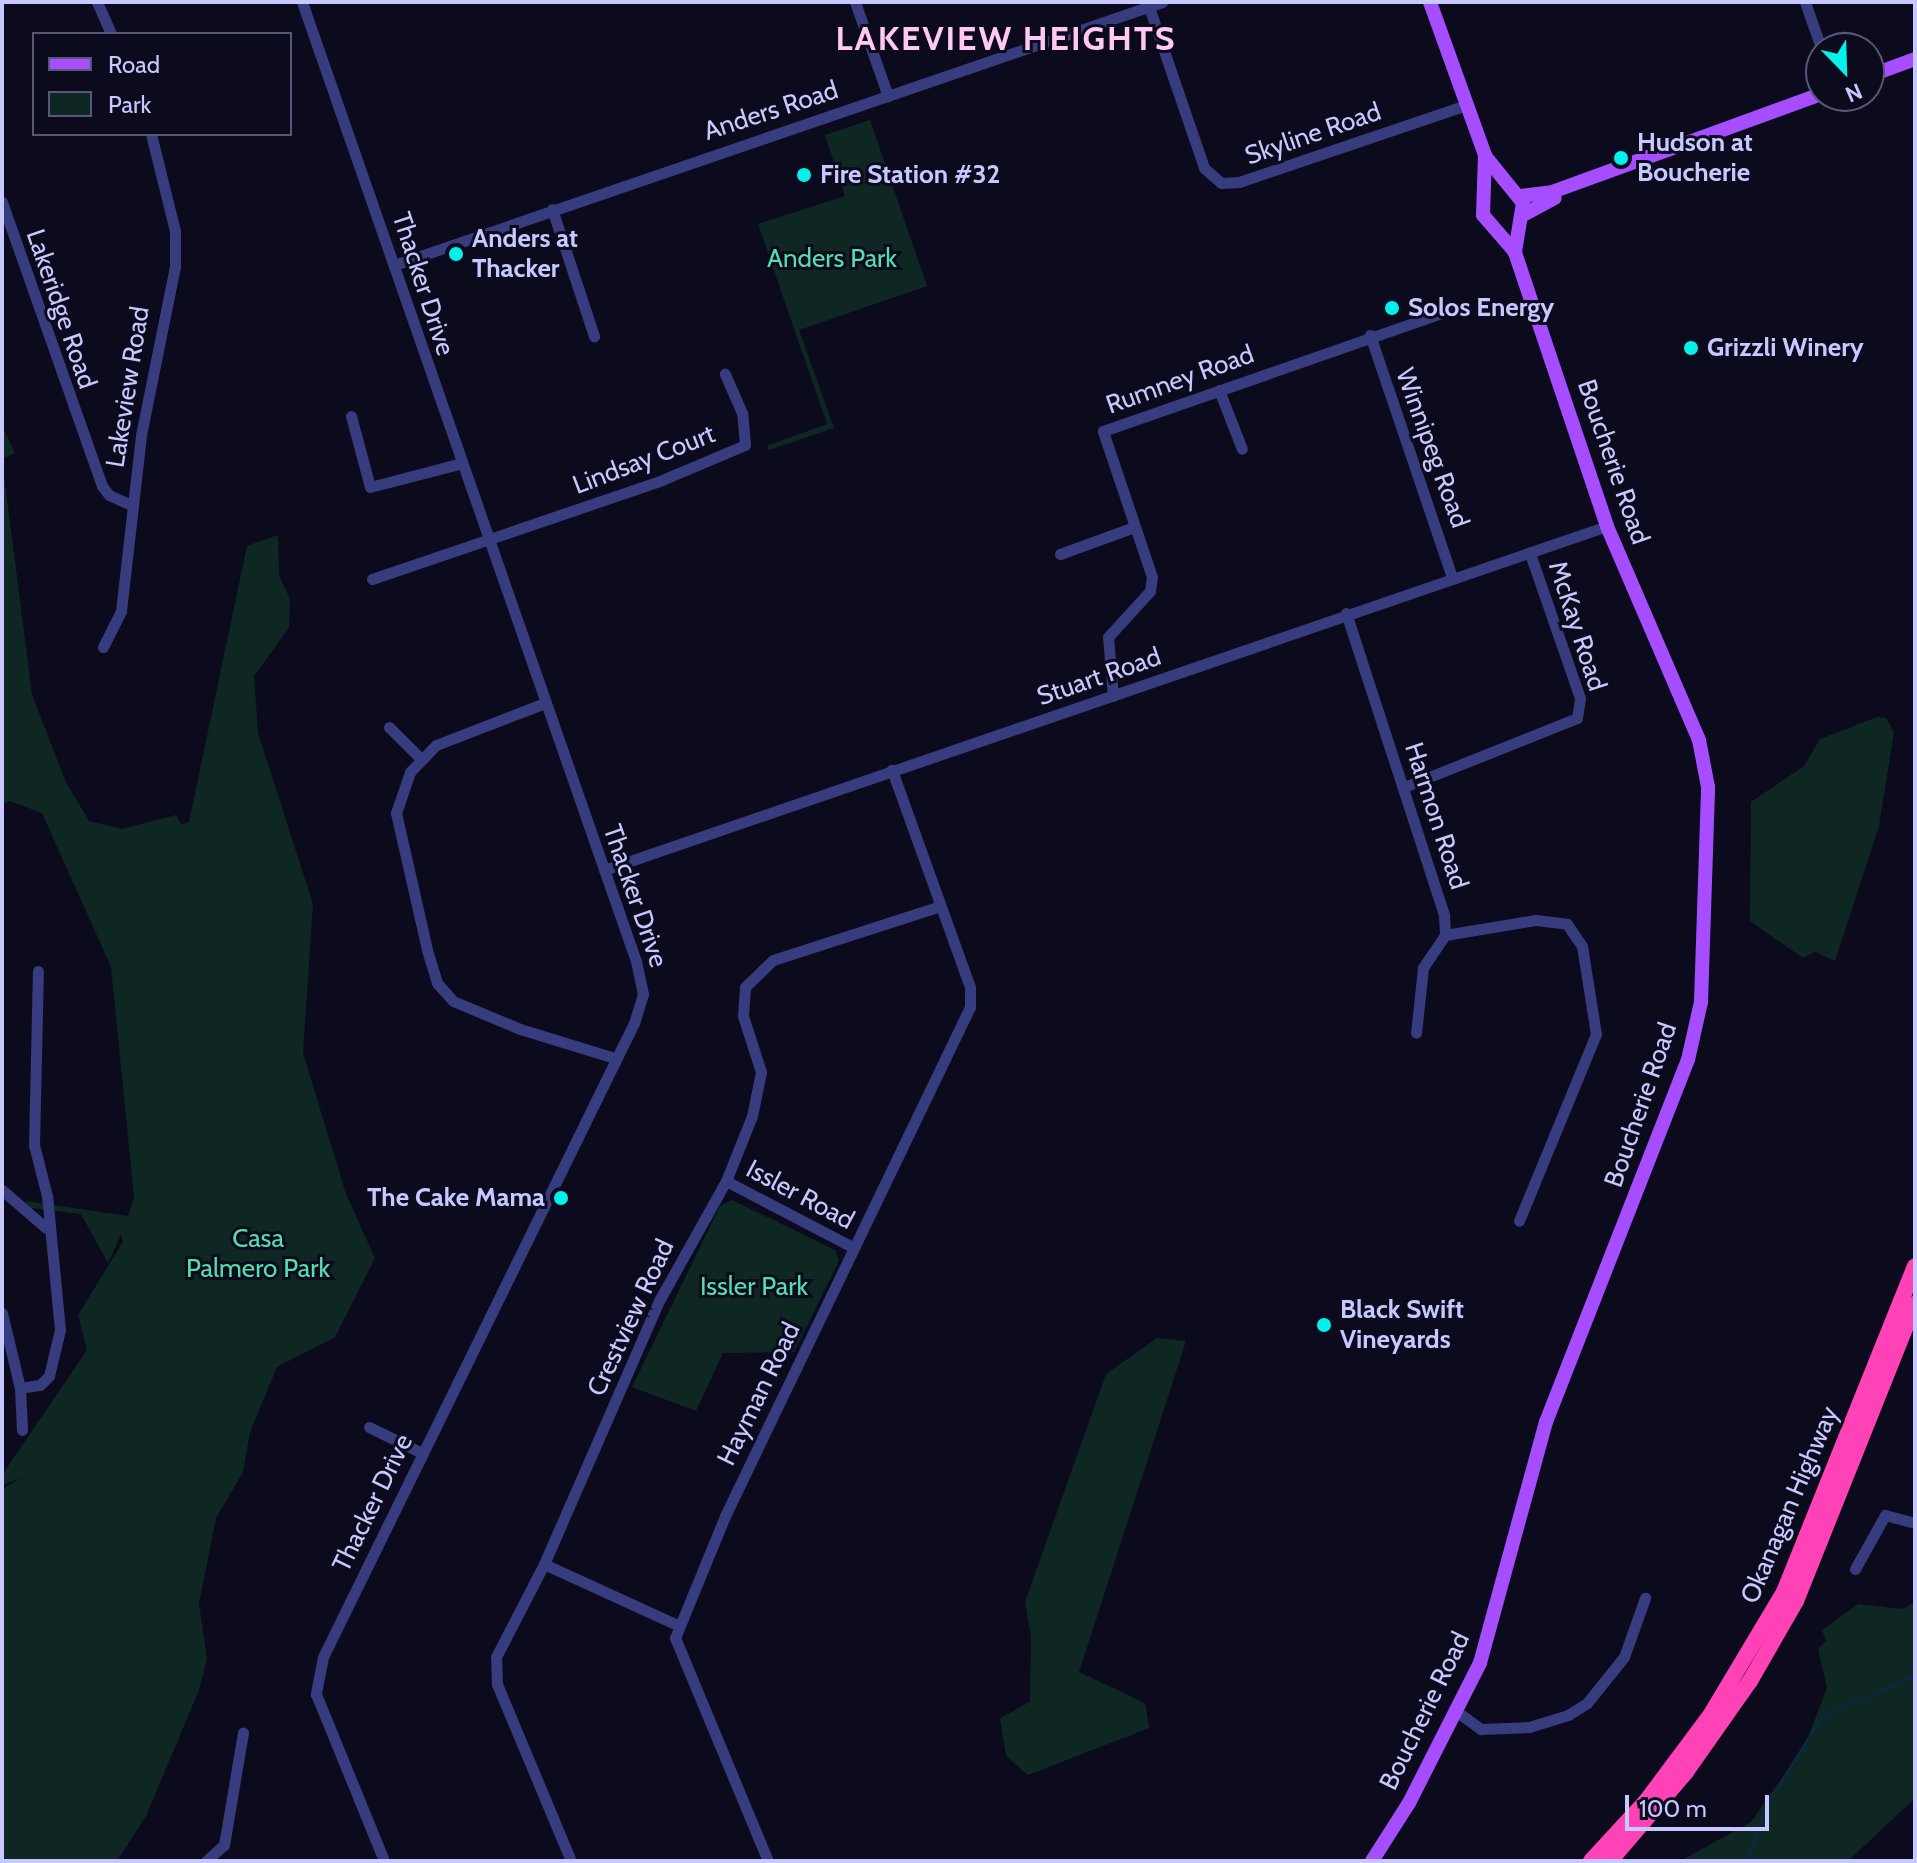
<!DOCTYPE html>
<html>
<head>
<meta charset="utf-8">
<style>
	body { margin:0 }
	#map { position:relative; width:1917px; height:1863px; overflow:hidden; background:#0c0b1d; font-family:Cabin,sans-serif }
	div>[style] { position:absolute }
	.green>* { inset:0; background:#0e2723 }
	.stream>* { height:3px; margin:-1.5px; padding:0 1.5px; transform-origin:1.5px; border-radius:1.5px; background:#0b2741 }
	.minor>* { height:11px; margin:-5.5px; padding:0 5.5px; transform-origin:5.5px; border-radius:5.5px; background:#363c7d }
	.major>* { height:14px; margin:-7px; padding:0 7px; transform-origin:7px; border-radius:7px; background:#a64eff }
	.highway>* { height:16px; margin:-8px; padding:0 8px; transform-origin:8px; border-radius:8px; background:#ff42b6 }
	.dots>* { width:22px; height:22px; translate:-50% -50%; box-sizing:border-box; border:4px solid #0c0b1d; border-radius:50% }
	span { translate:-50% -50%; white-space:nowrap; text-align:center; line-height:1.15; -webkit-text-stroke:6px #0c0b1d; paint-order:stroke }
	.street-label { font-size:26px; color:#c7c8ff }
	.poi-label { font-size:26px; color:#c7c8ff; font-weight:700 }
	.left { translate:0 -50%; text-align:left }
	.right { translate:-100% -50%; text-align:right }
	.park-label { font-size:26px; color:#54dfaa }
	.district-label { font-size:34px; color:#ffc9f3; font-weight:700; letter-spacing:2px }
	.frame { position:absolute; inset:0; border:4px solid #c7c8ff; pointer-events:none }
	.legend { position:absolute; left:32px; top:32px; width:260px; height:104px; box-sizing:border-box; background:#0c0b1d; border:2px solid #575777; margin:0; padding:10px 14px; list-style:none; font-size:24px; color:#c7c8ff }
	.legend li { display:flex; align-items:center; gap:16px; height:40px }
	.legend b { width:40px; border:2px solid #575777 }
	.north { position:absolute; left:1805px; top:32px; width:80px; height:80px; box-sizing:border-box; background:#0c0b1d; border:2px solid #575777; border-radius:50%; rotate:157deg; font-size:22px; font-weight:700; line-height:32px; text-align:center; color:#c7c8ff }
	.north::after { content:''; display:block; margin:auto; width:28px; height:36px; background:#00f2eb; clip-path:polygon(50% 0,100% 100%,50% 72%,0 100%) }
	.scale { position:absolute; left:1625px; top:1795px; width:144px; height:36px; box-sizing:border-box; border:4px solid #c7c8ff; border-top:0; padding-left:10px; font-size:24px; line-height:28px; white-space:nowrap; color:#c7c8ff; -webkit-text-stroke:6px #0c0b1d; paint-order:stroke }
</style>
</head>
<body>
<div id="map">
	<div class="green">
		<i style="clip-path:polygon(870px 120px,927px 286px,799px 330px,834px 428px,769px 450px,767px 446px,827px 424px,758px 224px,845px 196px,825px 135px)"></i>
		<i style="clip-path:polygon(2px 425px,15px 453px,2px 459px,32px 695px,66px 782px,89px 821px,122px 829px,176px 815px,181px 825px,189px 822px,247px 546px,278px 535px,279px 576px,290px 599px,289px 628px,254px 676px,258px 733px,313px 904px,303px 1053px,346px 1194px,375px 1258px,335px 1337px,277px 1367px,250px 1432px,243px 1472px,216px 1518px,199px 1604px,207px 1659px,199px 1690px,146px 1816px,117px 1861px,2px 1861px,2px 1489px,21px 1478px,2px 1485px,2px 1475px,87px 1350px,78px 1315px,123px 1242px,121px 1234px,108px 1263px,81px 1214px,23px 1207px,26px 1201px,128px 1216px,134px 1197px,111px 967px,42px 813px,10px 801px,2px 804px)"></i>
		<i style="clip-path:polygon(1877px 717px,1886px 718px,1894px 732px,1879px 826px,1835px 961px,1815px 952px,1803px 958px,1750px 921px,1751px 802px,1804px 766px,1820px 739px)"></i>
		<i style="clip-path:polygon(732px 1200px,835px 1250px,839px 1261px,794px 1352px,723px 1353px,696px 1411px,632px 1387px,720px 1206px)"></i>
		<i style="clip-path:polygon(1157px 1338px,1186px 1341px,1079px 1672px,1145px 1703px,1149px 1728px,1028px 1775px,1006px 1756px,1000px 1718px,1030px 1702px,1031px 1637px,1025px 1602px,1106px 1374px)"></i>
		<i style="clip-path:polygon(1915px 1602px,1915px 1798px,1848px 1861px,1680px 1861px,1751px 1822px,1805px 1745px,1827px 1688px,1818px 1649px,1826px 1641px,1822px 1630px,1858px 1604px,1902px 1609px)"></i>
	</div>
	<div class="stream">
		<i style="left:1747px;top:1861px;width:60px;rotate:-70.7deg"></i>
		<i style="left:1767px;top:1804px;width:104px;rotate:-58deg"></i>
		<i style="left:1822px;top:1716px;width:102px;rotate:-23.8deg"></i>
	</div>
	<div class="minor">
		<i style="left:97px;top:2px;width:35px;rotate:66deg"></i>
		<i style="left:302px;top:2px;width:1015px;rotate:70.8deg"></i>
		<i style="left:636px;top:961px;width:34px;rotate:78deg"></i>
		<i style="left:643px;top:994px;width:30px;rotate:107deg"></i>
		<i style="left:634px;top:1023px;width:706px;rotate:116.13deg"></i>
		<i style="left:323px;top:1657px;width:38px;rotate:101deg"></i>
		<i style="left:316px;top:1694px;width:180px;rotate:67.8deg"></i>
		<i style="left:855px;top:2px;width:100px;rotate:70.7deg"></i>
		<i style="left:1805px;top:2px;width:49px;rotate:70.8deg"></i>
		<i style="left:1149px;top:7px;width:170px;rotate:71.1deg"></i>
		<i style="left:1204px;top:168px;width:23px;rotate:41deg"></i>
		<i style="left:1221px;top:183px;width:18px;rotate:-3deg"></i>
		<i style="left:1239px;top:182px;width:240px;rotate:-18.7deg"></i>
		<i style="left:2px;top:202px;width:301px;rotate:70.6deg"></i>
		<i style="left:102px;top:486px;width:11px;rotate:52deg"></i>
		<i style="left:109px;top:495px;width:24px;rotate:24deg"></i>
		<i style="left:552px;top:209px;width:134px;rotate:71.7deg"></i>
		<i style="left:394px;top:265px;width:812px;rotate:-18.9deg"></i>
		<i style="left:1370px;top:335px;width:256px;rotate:71.3deg"></i>
		<i style="left:1219px;top:390px;width:63px;rotate:68.7deg"></i>
		<i style="left:351px;top:416px;width:73px;rotate:75deg"></i>
		<i style="left:370px;top:487px;width:91px;rotate:-14.6deg"></i>
		<i style="left:1060px;top:554px;width:79px;rotate:-20deg"></i>
		<i style="left:372px;top:579px;width:306px;rotate:-18.8deg"></i>
		<i style="left:662px;top:480px;width:90px;rotate:-22.9deg"></i>
		<i style="left:745px;top:445px;width:32px;rotate:-95deg"></i>
		<i style="left:742px;top:413px;width:43px;rotate:-113.6deg"></i>
		<i style="left:1346px;top:613px;width:318px;rotate:72deg"></i>
		<i style="left:1444px;top:915px;width:20px;rotate:87deg"></i>
		<i style="left:1445px;top:935px;width:40px;rotate:124deg"></i>
		<i style="left:1423px;top:968px;width:65px;rotate:96.1deg"></i>
		<i style="left:103px;top:647px;width:40px;rotate:-63.4deg"></i>
		<i style="left:121px;top:611px;width:177px;rotate:-83.5deg"></i>
		<i style="left:141px;top:435px;width:172px;rotate:-78.6deg"></i>
		<i style="left:175px;top:266px;width:35px;rotate:-90deg"></i>
		<i style="left:175px;top:231px;width:100px;rotate:-103.9deg"></i>
		<i style="left:1113px;top:696px;width:59px;rotate:-94.8deg"></i>
		<i style="left:1108px;top:637px;width:62px;rotate:-47.6deg"></i>
		<i style="left:1150px;top:591px;width:14px;rotate:-82deg"></i>
		<i style="left:1152px;top:577px;width:154px;rotate:-108.6deg"></i>
		<i style="left:1103px;top:431px;width:375px;rotate:-19.2deg"></i>
		<i style="left:545px;top:703px;width:117px;rotate:158.9deg"></i>
		<i style="left:436px;top:745px;width:37px;rotate:134deg"></i>
		<i style="left:410px;top:772px;width:43px;rotate:108.9deg"></i>
		<i style="left:396px;top:813px;width:140px;rotate:77.2deg"></i>
		<i style="left:427px;top:950px;width:34px;rotate:73deg"></i>
		<i style="left:437px;top:983px;width:24px;rotate:48deg"></i>
		<i style="left:453px;top:1001px;width:73px;rotate:22.7deg"></i>
		<i style="left:520px;top:1029px;width:99px;rotate:17deg"></i>
		<i style="left:389px;top:727px;width:44px;rotate:45deg"></i>
		<i style="left:1404px;top:787px;width:186px;rotate:-21.7deg"></i>
		<i style="left:1577px;top:718px;width:20px;rotate:-81deg"></i>
		<i style="left:1580px;top:698px;width:152px;rotate:-109.1deg"></i>
		<i style="left:604px;top:870px;width:1060px;rotate:-18.93deg"></i>
		<i style="left:1445px;top:935px;width:92px;rotate:-9.4deg"></i>
		<i style="left:1536px;top:920px;width:31px;rotate:7deg"></i>
		<i style="left:1567px;top:924px;width:27px;rotate:56deg"></i>
		<i style="left:1582px;top:946px;width:89px;rotate:81deg"></i>
		<i style="left:1596px;top:1034px;width:202px;rotate:112.4deg"></i>
		<i style="left:726px;top:1181px;width:144px;rotate:27.6deg"></i>
		<i style="left:2px;top:1190px;width:58px;rotate:40.8deg"></i>
		<i style="left:2px;top:1313px;width:77px;rotate:76.5deg"></i>
		<i style="left:369px;top:1427px;width:59px;rotate:26.1deg"></i>
		<i style="left:22px;top:1430px;width:42px;rotate:-92.7deg"></i>
		<i style="left:20px;top:1388px;width:20px;rotate:-9deg"></i>
		<i style="left:40px;top:1385px;width:13px;rotate:-45deg"></i>
		<i style="left:49px;top:1376px;width:47px;rotate:-76.6deg"></i>
		<i style="left:60px;top:1330px;width:135px;rotate:-95.5deg"></i>
		<i style="left:47px;top:1196px;width:53px;rotate:-104.3deg"></i>
		<i style="left:34px;top:1145px;width:174px;rotate:-88.7deg"></i>
		<i style="left:544px;top:1564px;width:146px;rotate:24.6deg"></i>
		<i style="left:1855px;top:1569px;width:62px;rotate:-60.9deg"></i>
		<i style="left:1885px;top:1515px;width:31px;rotate:15deg"></i>
		<i style="left:1456px;top:1711px;width:31px;rotate:36deg"></i>
		<i style="left:1481px;top:1729px;width:48px;rotate:-2.4deg"></i>
		<i style="left:1529px;top:1727px;width:41px;rotate:-17.1deg"></i>
		<i style="left:1568px;top:1715px;width:22px;rotate:-32deg"></i>
		<i style="left:1587px;top:1703px;width:59px;rotate:-51.2deg"></i>
		<i style="left:1624px;top:1657px;width:63px;rotate:-70.4deg"></i>
		<i style="left:206px;top:1861px;width:24px;rotate:-42deg"></i>
		<i style="left:224px;top:1845px;width:114px;rotate:-80.4deg"></i>
		<i style="left:571px;top:1861px;width:192px;rotate:-112.7deg"></i>
		<i style="left:497px;top:1684px;width:27px;rotate:-92deg"></i>
		<i style="left:496px;top:1657px;width:105px;rotate:-62.7deg"></i>
		<i style="left:544px;top:1564px;width:289px;rotate:-66.4deg"></i>
		<i style="left:660px;top:1299px;width:135px;rotate:-60.8deg"></i>
		<i style="left:726px;top:1181px;width:70px;rotate:-68.2deg"></i>
		<i style="left:752px;top:1116px;width:45px;rotate:-78.4deg"></i>
		<i style="left:761px;top:1072px;width:59px;rotate:-107.8deg"></i>
		<i style="left:743px;top:1016px;width:29px;rotate:-86deg"></i>
		<i style="left:745px;top:987px;width:39px;rotate:-44deg"></i>
		<i style="left:773px;top:960px;width:176px;rotate:-17.9deg"></i>
		<i style="left:768px;top:1861px;width:242px;rotate:-112.6deg"></i>
		<i style="left:675px;top:1638px;width:132px;rotate:-67.7deg"></i>
		<i style="left:725px;top:1516px;width:565px;rotate:-64.3deg"></i>
		<i style="left:970px;top:1007px;width:20px;rotate:-90deg"></i>
		<i style="left:970px;top:987px;width:231px;rotate:-109.8deg"></i>
	</div>
	<div class="major">
		<i style="left:1869px;top:76px;width:49px;rotate:-20.3deg"></i>
		<i style="left:1485px;top:156px;width:60px;rotate:51deg"></i>
		<i style="left:1523px;top:203px;width:50px;rotate:99.3deg"></i>
		<i style="left:1521px;top:196px;width:31px;rotate:-7deg"></i>
		<i style="left:1552px;top:192px;width:286px;rotate:-20deg"></i>
		<i style="left:1521px;top:216px;width:38px;rotate:-28deg"></i>
		<i style="left:1372px;top:1861px;width:69px;rotate:-57.5deg"></i>
		<i style="left:1409px;top:1803px;width:157px;rotate:-63.1deg"></i>
		<i style="left:1480px;top:1663px;width:250px;rotate:-74.7deg"></i>
		<i style="left:1546px;top:1422px;width:389px;rotate:-68.6deg"></i>
		<i style="left:1688px;top:1060px;width:59px;rotate:-77.4deg"></i>
		<i style="left:1701px;top:1002px;width:215px;rotate:-88.1deg"></i>
		<i style="left:1708px;top:787px;width:48px;rotate:-100.8deg"></i>
		<i style="left:1699px;top:740px;width:233px;rotate:-113.3deg"></i>
		<i style="left:1607px;top:526px;width:289px;rotate:-108.6deg"></i>
		<i style="left:1515px;top:252px;width:49px;rotate:-130.9deg"></i>
		<i style="left:1483px;top:215px;width:60px;rotate:-88.1deg"></i>
		<i style="left:1485px;top:155px;width:163px;rotate:-109.8deg"></i>
	</div>
	<div class="highway">
		<i style="left:1591px;top:1861px;width:83px;rotate:-47.4deg"></i>
		<i style="left:1647px;top:1800px;width:107px;rotate:-53.3deg"></i>
		<i style="left:1711px;top:1714px;width:142px;rotate:-59.1deg"></i>
		<i style="left:1784px;top:1592px;width:351px;rotate:-68.1deg"></i>
		<i style="left:1610px;top:1861px;width:117px;rotate:-49.5deg"></i>
		<i style="left:1686px;top:1772px;width:111px;rotate:-54.9deg"></i>
		<i style="left:1750px;top:1681px;width:92px;rotate:-60.1deg"></i>
		<i style="left:1796px;top:1601px;width:320px;rotate:-68.2deg"></i>
	</div>
	<div class="dots">
		<i style="left:1621px;top:158px;background:#00f2eb"></i>
		<i style="left:804px;top:175px;background:#00f2eb"></i>
		<i style="left:456px;top:254px;background:#00f2eb"></i>
		<i style="left:1392px;top:308px;background:#00f2eb"></i>
		<i style="left:1691px;top:348px;background:#00f2eb"></i>
		<i style="left:561px;top:1198px;background:#00f2eb"></i>
		<i style="left:1324px;top:1325px;background:#00f2eb"></i>
	</div>
	<div class="street-label">
		<span style="left:771px;top:111px;rotate:-18deg">Anders Road</span>
		<span style="left:1313px;top:134px;rotate:-19deg">Skyline Road</span>
		<span style="left:423px;top:284px;rotate:72deg">Thacker Drive</span>
		<span style="left:61px;top:309px;rotate:71deg">Lakeridge Road</span>
		<span style="left:1180px;top:380px;rotate:-20deg">Rumney Road</span>
		<span style="left:128px;top:387px;rotate:-81deg">Lakeview Road</span>
		<span style="left:1432px;top:448px;rotate:70deg">Winnipeg Road</span>
		<span style="left:644px;top:460px;rotate:-21deg">Lindsay Court</span>
		<span style="left:1613px;top:462px;rotate:71deg">Boucherie Road</span>
		<span style="left:1577px;top:626px;rotate:72deg">McKay Road</span>
		<span style="left:1099px;top:677px;rotate:-19deg">Stuart Road</span>
		<span style="left:1436px;top:816px;rotate:72deg">Harmon Road</span>
		<span style="left:635px;top:896px;rotate:71deg">Thacker Drive</span>
		<span style="left:1641px;top:1105px;rotate:-71deg">Boucherie Road</span>
		<span style="left:800px;top:1195px;rotate:28deg">Issler Road</span>
		<span style="left:631px;top:1318px;rotate:-65deg">Crestview Road</span>
		<span style="left:759px;top:1394px;rotate:-64deg">Hayman Road</span>
		<span style="left:373px;top:1503px;rotate:-64deg">Thacker Drive</span>
		<span style="left:1790px;top:1505px;rotate:-67deg">Okanagan Highway</span>
		<span style="left:1425px;top:1711px;rotate:-64deg">Boucherie Road</span>
	</div>
	<div class="poi-label">
		<span class="left" style="left:1637px;top:158px">Hudson at<br>Boucherie</span>
		<span class="left" style="left:820px;top:175px">Fire Station #32</span>
		<span class="left" style="left:472px;top:254px">Anders at<br>Thacker</span>
		<span class="left" style="left:1408px;top:308px">Solos Energy</span>
		<span class="left" style="left:1707px;top:348px">Grizzli Winery</span>
		<span class="right" style="left:545px;top:1198px">The Cake Mama</span>
		<span class="left" style="left:1340px;top:1325px">Black Swift<br>Vineyards</span>
	</div>
	<div class="park-label">
		<span style="left:832px;top:259px">Anders Park</span>
		<span style="left:258px;top:1254px">Casa<br>Palmero Park</span>
		<span style="left:754px;top:1287px">Issler Park</span>
	</div>
	<div class="district-label">
		<span style="left:1006px;top:39px">LAKEVIEW HEIGHTS</span>
	</div>
	<div class="frame"></div>
	<ul class="legend">
	<li><b style="height:10px;background:#a64eff"></b>Road</li>
	<li><b style="height:22px;background:#0e2723"></b>Park</li>
	</ul>
	<div class="north">N</div>
	<div class="scale">100 m</div>
</div>
</body>
</html>
